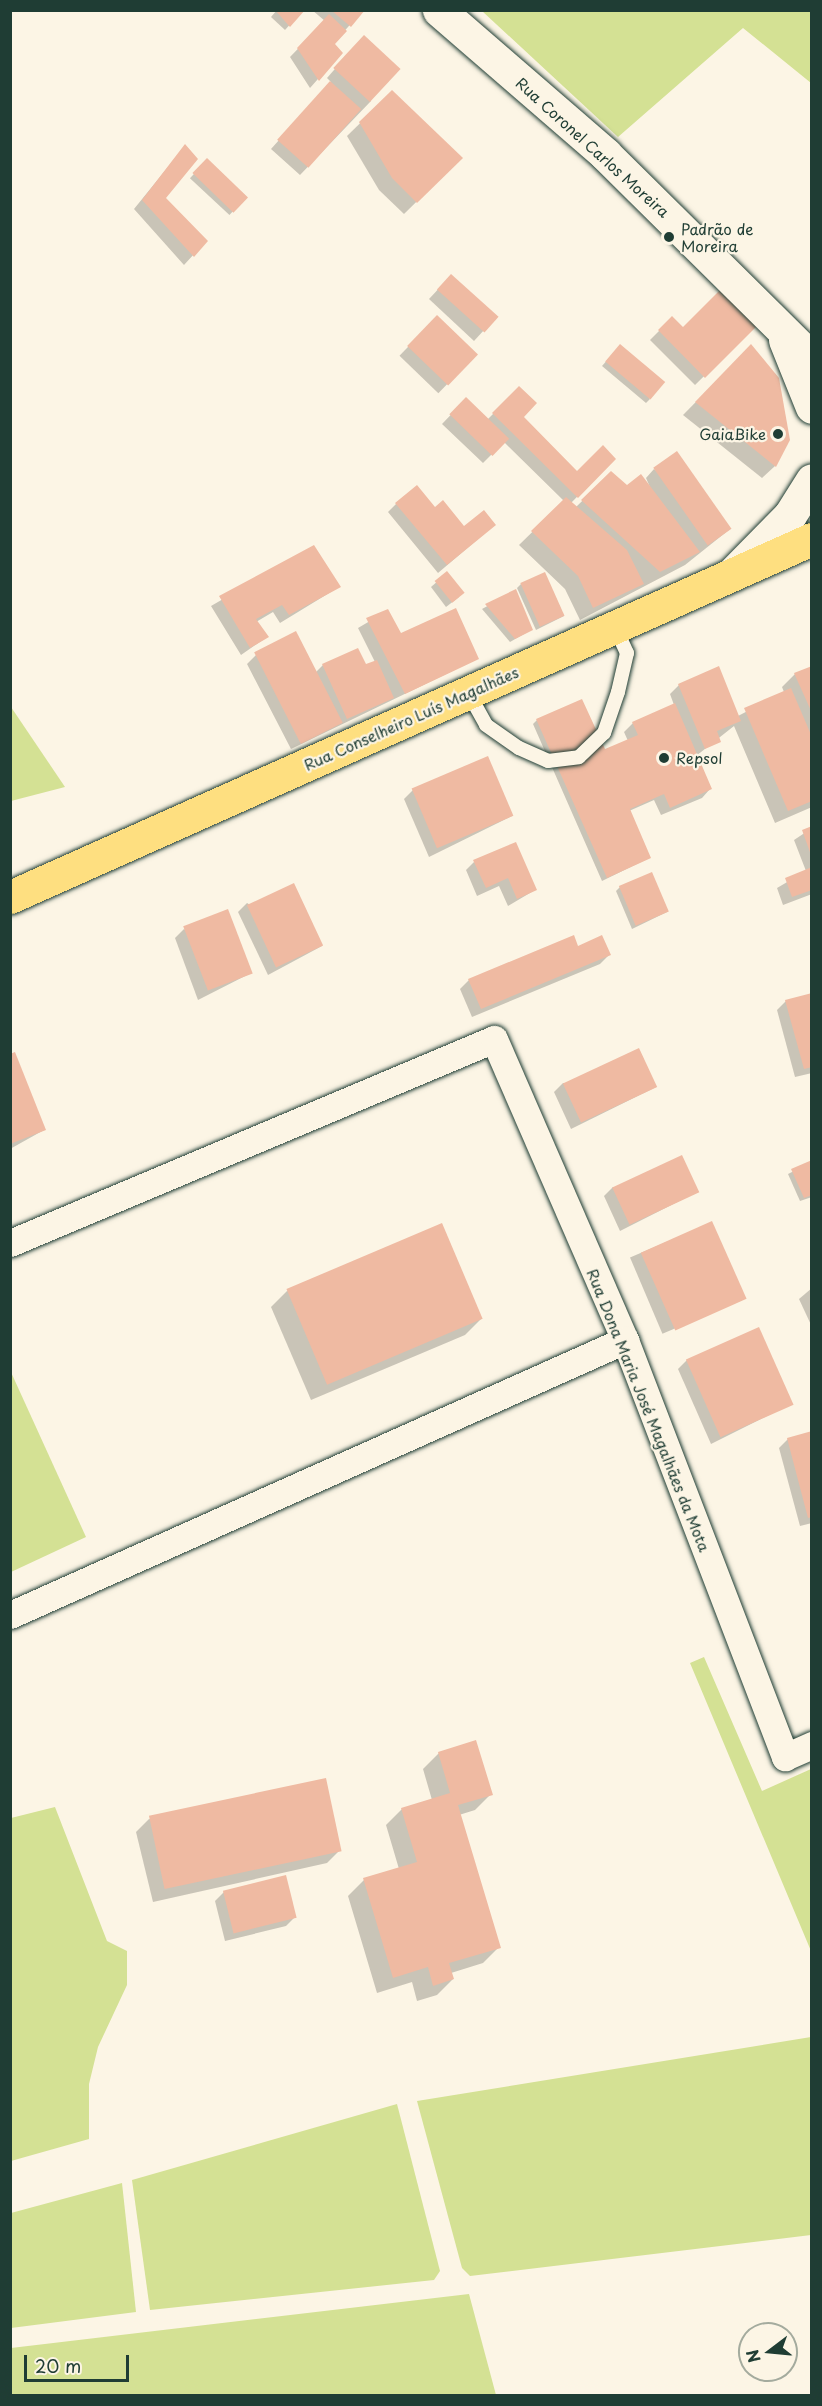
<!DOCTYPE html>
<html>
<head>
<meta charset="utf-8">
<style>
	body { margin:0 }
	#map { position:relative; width:822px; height:2406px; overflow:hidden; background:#fcf5e5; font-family:"Playpen Sans",sans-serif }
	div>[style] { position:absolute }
	.green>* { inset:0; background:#d4e194 }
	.shadow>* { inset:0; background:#0003; transform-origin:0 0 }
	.building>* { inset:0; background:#efbaa2; transform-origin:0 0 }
	.roads { filter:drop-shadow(0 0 2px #1f3d34) drop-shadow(0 0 2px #1f3d34) }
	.lane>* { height:14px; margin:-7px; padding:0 7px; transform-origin:7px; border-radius:7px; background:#fcf5e5 }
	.street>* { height:27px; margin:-13.5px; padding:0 13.5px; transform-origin:13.5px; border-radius:13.5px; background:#fcf5e5 }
	.secondary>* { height:33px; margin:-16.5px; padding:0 16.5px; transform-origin:16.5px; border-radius:16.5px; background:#fcf5e5 }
	.primary>* { height:33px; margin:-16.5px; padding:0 16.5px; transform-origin:16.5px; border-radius:16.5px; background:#fedf80 }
	.dots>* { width:16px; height:16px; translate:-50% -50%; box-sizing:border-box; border:3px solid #fcf5e5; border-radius:50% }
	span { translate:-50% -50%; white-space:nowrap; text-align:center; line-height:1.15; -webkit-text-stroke:4.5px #fcf5e5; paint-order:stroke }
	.street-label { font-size:15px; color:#1f3d34 }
	.poi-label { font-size:15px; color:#1f3d34 }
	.left { translate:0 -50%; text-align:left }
	.right { translate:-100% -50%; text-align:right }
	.frame { position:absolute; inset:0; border:12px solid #1f3d34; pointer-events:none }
	.north { position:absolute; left:738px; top:2322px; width:60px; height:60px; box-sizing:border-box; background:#fcf5e5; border:2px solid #a4ab9e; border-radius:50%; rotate:254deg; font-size:16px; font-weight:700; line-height:24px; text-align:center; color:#1f3d34 }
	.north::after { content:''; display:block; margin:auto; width:21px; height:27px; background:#1f3d34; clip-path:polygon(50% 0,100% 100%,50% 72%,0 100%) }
	.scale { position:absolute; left:24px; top:2355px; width:105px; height:27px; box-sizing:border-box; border:3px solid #1f3d34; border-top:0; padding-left:8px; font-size:18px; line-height:21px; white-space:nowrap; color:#1f3d34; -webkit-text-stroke:4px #fcf5e5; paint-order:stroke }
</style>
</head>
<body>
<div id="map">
	<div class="green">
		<i style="clip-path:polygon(482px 11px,811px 11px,811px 83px,743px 28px,618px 137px)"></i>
		<i style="clip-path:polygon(11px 707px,65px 787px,11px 801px)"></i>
		<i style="clip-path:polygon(10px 1370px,86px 1537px,11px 1572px,10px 1572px)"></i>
		<i style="clip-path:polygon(704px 1657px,762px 1791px,811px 1769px,811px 1951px,690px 1663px)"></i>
		<i style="clip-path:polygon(55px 1807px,107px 1941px,127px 1951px,127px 1985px,98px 2047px,89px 2084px,89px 2139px,11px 2161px,11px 1818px)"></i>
		<i style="clip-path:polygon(811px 2037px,811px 2235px,470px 2276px,462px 2268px,417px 2101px)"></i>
		<i style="clip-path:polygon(397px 2104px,440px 2271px,434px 2280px,150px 2310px,132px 2180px)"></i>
		<i style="clip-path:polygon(122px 2183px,136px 2312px,11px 2328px,11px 2213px)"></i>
		<i style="clip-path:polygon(469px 2294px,496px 2395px,11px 2395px,11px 2348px)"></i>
	</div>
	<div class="shadow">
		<i style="clip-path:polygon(277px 10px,303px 10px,285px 30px,271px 17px)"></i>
		<i style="clip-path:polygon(312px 10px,363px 10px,333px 44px,341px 53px,310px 88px,290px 57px,325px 21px)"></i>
		<i style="clip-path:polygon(355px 46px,371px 101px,300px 175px,271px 149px,331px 82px,327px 78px)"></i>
		<i style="clip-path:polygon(392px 92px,461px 158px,404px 214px,379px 190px,347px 136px)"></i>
		<i style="clip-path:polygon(185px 146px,164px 198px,206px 241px,184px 265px,134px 209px)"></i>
		<i style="left:207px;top:160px;width:54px;height:25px;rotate:43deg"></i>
		<i style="clip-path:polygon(443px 284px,496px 317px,474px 341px,429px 299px)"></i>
		<i style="left:437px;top:317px;width:54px;height:54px;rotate:44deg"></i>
		<i style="clip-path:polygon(672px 318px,683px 329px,756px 325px,695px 385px,650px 340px)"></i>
		<i style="clip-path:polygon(751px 346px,775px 466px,762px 478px,683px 415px)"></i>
		<i style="clip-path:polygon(616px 350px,650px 399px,646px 403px,602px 366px)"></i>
		<i style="clip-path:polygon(519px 388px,522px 417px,577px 473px,614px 459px,571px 503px,576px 507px,611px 473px,627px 487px,653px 494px,646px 478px,654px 469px,730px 529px,685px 565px,580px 620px,565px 589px,519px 545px,564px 501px,504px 442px,483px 463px,442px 424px,466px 399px,487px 420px)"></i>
		<i style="clip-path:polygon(396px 504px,435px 509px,464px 528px,485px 533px,438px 573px,388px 512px)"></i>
		<i style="clip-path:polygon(313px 547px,339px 587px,280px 623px,273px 612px,256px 622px,267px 637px,241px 655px,211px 606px)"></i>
		<i style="clip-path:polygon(447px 573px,459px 597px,446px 607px,431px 587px)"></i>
		<i style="clip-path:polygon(521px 584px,564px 616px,536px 630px,517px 588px)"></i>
		<i style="clip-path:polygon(515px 591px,531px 630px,510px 642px,482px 609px)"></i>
		<i style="clip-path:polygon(387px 611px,400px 635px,477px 659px,291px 749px,247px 664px,256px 655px,315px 673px,323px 665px,365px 666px,375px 662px,358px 628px)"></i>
		<i style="clip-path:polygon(812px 667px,812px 807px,775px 823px,734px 726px,696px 756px,710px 789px,702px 798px,661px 815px,654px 800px,629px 811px,649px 858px,602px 881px,533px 724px,537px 720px,604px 751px,628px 741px,624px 732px,633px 723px,674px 705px,670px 694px,679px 685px,738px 716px,784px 692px,782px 687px,795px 674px)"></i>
		<i style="clip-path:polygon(413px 790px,512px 816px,429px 857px,404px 799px)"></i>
		<i style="clip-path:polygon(812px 828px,812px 894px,783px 905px,777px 888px,806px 871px,794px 840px)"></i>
		<i style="clip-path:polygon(474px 862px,535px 890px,508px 906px,499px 886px,477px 896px,466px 870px)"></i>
		<i style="clip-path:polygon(620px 887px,667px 912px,632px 929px,616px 891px)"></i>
		<i style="clip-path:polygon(247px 903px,322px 946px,268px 975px,238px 912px)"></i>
		<i style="clip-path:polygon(184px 929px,251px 973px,198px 1000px,175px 938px)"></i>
		<i style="clip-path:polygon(577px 948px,609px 955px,600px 964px,472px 1017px,460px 989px,469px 980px)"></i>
		<i style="clip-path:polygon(812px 994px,812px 1073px,795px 1077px,777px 1010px,786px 1001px)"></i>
		<i style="clip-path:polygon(10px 1056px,44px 1130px,10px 1149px)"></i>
		<i style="clip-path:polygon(563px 1083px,656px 1087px,571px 1129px,554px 1092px)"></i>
		<i style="clip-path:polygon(812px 1162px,812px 1197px,800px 1201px,788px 1174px)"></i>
		<i style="clip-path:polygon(613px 1187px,697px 1192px,620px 1231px,604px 1196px)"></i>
		<i style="left:711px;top:1223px;width:83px;height:88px;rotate:67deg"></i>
		<i style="clip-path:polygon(812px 1288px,812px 1327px,799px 1299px)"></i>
		<i style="clip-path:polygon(287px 1291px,481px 1319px,465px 1335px,311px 1400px,271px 1307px)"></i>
		<i style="clip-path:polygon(687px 1360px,791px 1404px,711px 1444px,678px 1369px)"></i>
		<i style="clip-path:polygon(812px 1433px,812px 1523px,800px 1526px,779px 1448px,788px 1439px)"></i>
		<i style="clip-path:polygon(439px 1753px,491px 1794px,475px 1810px,459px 1815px,499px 1947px,483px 1963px,451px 1973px,453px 1979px,437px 1995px,417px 2001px,412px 1982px,377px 1993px,348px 1896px,364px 1880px,399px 1869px,386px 1825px,402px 1809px,432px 1800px,423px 1769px)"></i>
		<i style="clip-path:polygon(149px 1819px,340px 1850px,327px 1863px,153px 1902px,136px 1832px)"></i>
		<i style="clip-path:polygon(224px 1892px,295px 1917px,286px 1926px,225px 1941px,215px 1901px)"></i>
	</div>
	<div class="building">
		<i style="clip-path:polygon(275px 10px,305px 10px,290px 27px)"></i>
		<i style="clip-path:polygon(331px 10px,365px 10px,351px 27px)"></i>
		<i style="clip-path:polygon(329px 14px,347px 31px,335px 44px,343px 53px,319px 81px,297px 48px)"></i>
		<i style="left:364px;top:35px;width:50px;height:45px;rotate:43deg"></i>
		<i style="left:330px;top:81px;width:42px;height:79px;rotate:42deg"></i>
		<i style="clip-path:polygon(392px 90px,463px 158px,417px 203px,392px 178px,359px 122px)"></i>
		<i style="clip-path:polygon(185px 144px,198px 159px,166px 198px,208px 241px,194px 257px,142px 200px)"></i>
		<i style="left:207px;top:158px;width:57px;height:21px;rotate:44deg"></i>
		<i style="left:451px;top:274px;width:64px;height:21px;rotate:42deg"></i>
		<i style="clip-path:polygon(722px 288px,758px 325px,705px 378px,658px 330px,672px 316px,683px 327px)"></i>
		<i style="left:437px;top:315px;width:57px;height:43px;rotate:44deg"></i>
		<i style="left:620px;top:344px;width:59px;height:23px;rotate:40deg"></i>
		<i style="clip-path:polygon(751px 344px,779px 378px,790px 440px,776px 467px,695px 402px)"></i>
		<i style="clip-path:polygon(519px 386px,537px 403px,524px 417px,577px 471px,603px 445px,616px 459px,578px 498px,492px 413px)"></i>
		<i style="left:466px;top:397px;width:60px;height:24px;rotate:44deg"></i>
		<i style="left:677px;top:451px;width:95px;height:29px;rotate:55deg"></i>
		<i style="clip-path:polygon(611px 471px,627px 485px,641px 474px,700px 552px,660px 572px,581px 500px)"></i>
		<i style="clip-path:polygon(417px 485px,435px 507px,443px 500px,464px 526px,484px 510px,496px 525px,447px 565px,395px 503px)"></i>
		<i style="clip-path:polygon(566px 497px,627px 550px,644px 584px,593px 608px,578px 576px,531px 531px)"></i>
		<i style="clip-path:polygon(314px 545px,341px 587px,289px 615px,282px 605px,256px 619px,269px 637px,250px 648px,219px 596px)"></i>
		<i style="left:447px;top:571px;width:28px;height:16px;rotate:51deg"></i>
		<i style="left:545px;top:572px;width:48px;height:27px;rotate:66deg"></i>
		<i style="clip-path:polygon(516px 589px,533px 630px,515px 639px,485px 604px)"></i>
		<i style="clip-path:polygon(456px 608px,479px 659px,405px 694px,366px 618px,388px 609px,401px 633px)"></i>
		<i style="left:296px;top:631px;width:103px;height:47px;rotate:63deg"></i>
		<i style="clip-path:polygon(358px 648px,366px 664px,377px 660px,394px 698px,347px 719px,322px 664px)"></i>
		<i style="clip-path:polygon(719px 666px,741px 721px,717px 731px,721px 742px,705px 749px,678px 684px)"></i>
		<i style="clip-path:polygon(812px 666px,812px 713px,794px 673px)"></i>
		<i style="clip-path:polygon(791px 688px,812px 737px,812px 801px,788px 811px,744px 708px)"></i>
		<i style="clip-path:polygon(582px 699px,605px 749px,638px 735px,632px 722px,675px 703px,712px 789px,670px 808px,664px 794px,630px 809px,651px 858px,607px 878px,536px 719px)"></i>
		<i style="left:488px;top:756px;width:65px;height:83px;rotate:67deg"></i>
		<i style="clip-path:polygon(812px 826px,812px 855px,811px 855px,802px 830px)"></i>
		<i style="clip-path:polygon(516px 842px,537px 890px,517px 899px,508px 878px,486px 888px,473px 860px)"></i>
		<i style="clip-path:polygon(812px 867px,812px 890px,792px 897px,785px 878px)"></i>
		<i style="left:652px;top:872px;width:43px;height:36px;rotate:67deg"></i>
		<i style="left:294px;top:883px;width:69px;height:52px;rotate:65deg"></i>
		<i style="left:228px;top:909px;width:69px;height:48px;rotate:69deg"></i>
		<i style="clip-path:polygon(574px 935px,578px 946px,602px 935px,611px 955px,481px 1009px,468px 979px)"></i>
		<i style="clip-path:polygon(812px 993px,812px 1067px,804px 1069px,785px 1000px)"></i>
		<i style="left:639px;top:1048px;width:43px;height:84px;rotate:65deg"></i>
		<i style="clip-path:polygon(15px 1052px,46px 1130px,10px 1144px,10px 1054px)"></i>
		<i style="left:682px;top:1155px;width:41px;height:77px;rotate:65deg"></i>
		<i style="clip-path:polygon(812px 1160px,812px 1195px,804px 1198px,791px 1169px)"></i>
		<i style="left:712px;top:1221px;width:85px;height:78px;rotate:66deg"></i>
		<i style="left:442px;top:1223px;width:104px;height:169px;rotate:67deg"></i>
		<i style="left:759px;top:1327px;width:85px;height:80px;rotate:66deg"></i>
		<i style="clip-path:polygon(812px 1431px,812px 1517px,808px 1518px,787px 1438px)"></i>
		<i style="clip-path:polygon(476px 1740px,493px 1795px,458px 1805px,501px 1948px,449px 1963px,454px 1979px,433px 1986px,428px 1967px,393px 1978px,363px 1878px,417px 1862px,401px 1808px,450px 1793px,438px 1752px)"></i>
		<i style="left:326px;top:1778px;width:75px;height:181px;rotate:78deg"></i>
		<i style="left:286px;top:1875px;width:44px;height:65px;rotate:76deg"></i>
	</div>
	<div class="roads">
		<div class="lane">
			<i style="left:469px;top:694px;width:35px;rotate:61deg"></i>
			<i style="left:486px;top:725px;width:40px;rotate:34.9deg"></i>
			<i style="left:519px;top:748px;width:32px;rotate:24deg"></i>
			<i style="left:548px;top:761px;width:31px;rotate:-7deg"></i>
			<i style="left:579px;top:757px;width:35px;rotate:-44deg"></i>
			<i style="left:604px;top:733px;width:43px;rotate:-71.1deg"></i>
			<i style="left:618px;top:692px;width:40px;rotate:-77deg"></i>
			<i style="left:627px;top:653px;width:29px;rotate:-115deg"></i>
		</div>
		<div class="street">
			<i style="left:10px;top:1243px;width:525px;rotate:-22.85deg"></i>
			<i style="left:494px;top:1039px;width:328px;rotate:66.5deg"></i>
			<i style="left:625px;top:1340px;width:447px;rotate:69deg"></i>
			<i style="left:785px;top:1757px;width:30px;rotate:-24deg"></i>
			<i style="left:10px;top:1615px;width:674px;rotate:-24.09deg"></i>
		</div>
		<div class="secondary">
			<i style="left:439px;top:10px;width:220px;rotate:40.9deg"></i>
			<i style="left:605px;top:154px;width:291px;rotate:44.7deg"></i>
			<i style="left:785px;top:340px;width:72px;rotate:68.1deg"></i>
			<i style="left:733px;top:573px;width:81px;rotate:-45.5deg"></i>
			<i style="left:790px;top:515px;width:41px;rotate:-57.8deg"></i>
		</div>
		<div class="primary">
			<i style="left:10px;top:897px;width:878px;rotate:-24.06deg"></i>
		</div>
	</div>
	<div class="dots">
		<i style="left:669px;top:237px;background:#1f3d34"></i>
		<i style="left:778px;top:434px;background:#1f3d34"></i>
		<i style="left:664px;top:758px;background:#1f3d34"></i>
	</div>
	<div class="street-label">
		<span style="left:593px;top:147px;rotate:42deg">Rua Coronel Carlos Moreira</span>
		<span style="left:411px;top:718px;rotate:-24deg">Rua Conselheiro Luís Magalhães</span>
		<span style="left:649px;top:1410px;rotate:68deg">Rua Dona Maria José Magalhães da Mota</span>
	</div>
	<div class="poi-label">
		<span class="left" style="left:681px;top:237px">Padrão de<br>Moreira</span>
		<span class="right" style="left:766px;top:434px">GaiaBike</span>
		<span class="left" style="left:676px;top:758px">Repsol</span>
	</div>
	<div class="frame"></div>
	<div class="north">N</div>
	<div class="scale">20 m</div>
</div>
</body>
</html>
